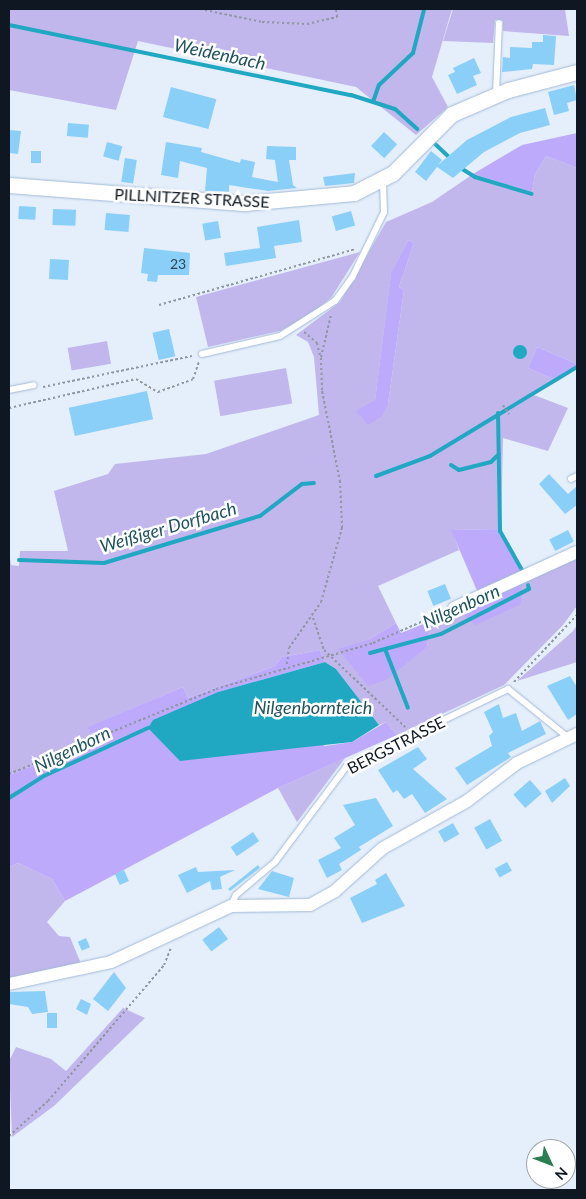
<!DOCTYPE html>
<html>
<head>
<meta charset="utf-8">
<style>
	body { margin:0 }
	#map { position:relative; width:586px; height:1199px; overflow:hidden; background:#e5effb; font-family:Lato,sans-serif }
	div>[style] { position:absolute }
	.green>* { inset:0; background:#c2b7ec; transform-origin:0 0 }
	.forest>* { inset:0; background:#bdaafa }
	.water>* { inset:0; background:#20a8c3 }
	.round { border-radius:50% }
	.stream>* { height:4px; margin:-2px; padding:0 2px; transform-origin:2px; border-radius:2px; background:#20a8c3 }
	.building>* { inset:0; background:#89cff8; transform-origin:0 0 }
	.path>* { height:2px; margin-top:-1px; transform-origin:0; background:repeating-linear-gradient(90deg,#8e97a2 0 2.5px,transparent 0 5px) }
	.roads { filter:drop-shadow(0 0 1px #a2b9d7) drop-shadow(0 0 1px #a2b9d7) }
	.service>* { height:6px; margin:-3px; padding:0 3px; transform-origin:3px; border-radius:3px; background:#fff }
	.minor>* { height:12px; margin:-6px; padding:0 6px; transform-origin:6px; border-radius:6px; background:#fff }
	.tertiary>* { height:15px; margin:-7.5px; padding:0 7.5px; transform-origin:7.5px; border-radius:7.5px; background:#fff }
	span { translate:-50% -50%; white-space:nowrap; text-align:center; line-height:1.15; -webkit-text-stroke:5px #fff; paint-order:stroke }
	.number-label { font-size:14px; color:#2e4658 }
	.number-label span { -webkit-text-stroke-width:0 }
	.street-label { font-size:16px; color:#0f1822 }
	.water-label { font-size:18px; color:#1e525d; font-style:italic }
	.frame { position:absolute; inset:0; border:10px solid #0f1822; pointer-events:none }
	.north { position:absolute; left:526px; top:1139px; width:50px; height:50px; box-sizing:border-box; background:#fff; border:1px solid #9fa3a7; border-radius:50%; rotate:133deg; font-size:14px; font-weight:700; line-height:20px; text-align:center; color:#0f1822 }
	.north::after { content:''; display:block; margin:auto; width:18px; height:22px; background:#2a7e50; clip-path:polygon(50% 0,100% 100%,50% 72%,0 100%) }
</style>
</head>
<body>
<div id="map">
	<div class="green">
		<i style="clip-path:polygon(9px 9px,452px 9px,432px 77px,448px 107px,416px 135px,356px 87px,138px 41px,116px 110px,9px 90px)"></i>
		<i style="clip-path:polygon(453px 9px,565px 9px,569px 36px,503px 31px,503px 21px,495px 20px,493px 43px,443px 41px)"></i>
		<i style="clip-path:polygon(evenodd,546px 156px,577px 168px,577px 364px,537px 347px,528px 368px,558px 381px,534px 395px,568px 408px,548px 451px,503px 438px,501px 529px,452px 530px,459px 550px,378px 586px,396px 623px,368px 640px,427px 647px,431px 621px,577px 557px,577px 606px,563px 625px,504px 685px,397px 735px,386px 722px,379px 725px,336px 669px,325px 662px,320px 650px,282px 657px,275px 666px,188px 698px,183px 687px,89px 727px,95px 741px,9px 775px,9px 551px,11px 565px,19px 566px,20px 551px,68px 551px,54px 491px,108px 474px,115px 464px,206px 454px,319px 415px,314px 357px,308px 342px,296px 335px,340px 302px,386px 222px,432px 202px,473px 174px,532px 192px,535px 174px,546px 156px,408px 240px,414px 243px,399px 287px,404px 290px,388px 404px,375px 401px,391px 275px,408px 240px)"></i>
		<i style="clip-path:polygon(360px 252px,331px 298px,307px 317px,280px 331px,208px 347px,196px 297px)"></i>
		<i style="left:107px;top:341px;width:23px;height:40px;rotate:80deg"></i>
		<i style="left:286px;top:368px;width:36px;height:73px;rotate:80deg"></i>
		<i style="clip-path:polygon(577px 625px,577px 662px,517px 681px,573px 631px)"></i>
		<i style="clip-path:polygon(345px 758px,297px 822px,278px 788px)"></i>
		<i style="clip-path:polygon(18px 863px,52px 879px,65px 901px,47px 922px,59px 936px,70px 937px,82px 966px,9px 980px,9px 867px)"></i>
		<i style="clip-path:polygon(123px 1008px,145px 1018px,54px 1106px,12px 1137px,9px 1061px,16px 1047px,51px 1059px,66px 1071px)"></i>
	</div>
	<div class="forest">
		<i style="clip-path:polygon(577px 133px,577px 168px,546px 156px,535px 174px,532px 192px,473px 174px,522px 145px)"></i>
		<i style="clip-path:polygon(408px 240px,414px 243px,399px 287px,404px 290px,388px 404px,382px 416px,368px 425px,356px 411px,375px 400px,391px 274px)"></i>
		<i style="clip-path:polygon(537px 347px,577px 364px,577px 369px,558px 381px,528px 368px)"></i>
		<i style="clip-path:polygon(501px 529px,521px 572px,478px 593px,451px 530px)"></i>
		<i style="clip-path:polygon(522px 582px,521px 604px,476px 625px,457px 611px)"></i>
		<i style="clip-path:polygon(431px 621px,427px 647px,386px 680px,368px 686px,338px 649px,368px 640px,396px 623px,401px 633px)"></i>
		<i style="clip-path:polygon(320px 650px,325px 662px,218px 692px,325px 746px,352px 742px,386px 722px,397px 735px,278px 788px,65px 901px,52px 879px,18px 863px,9px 867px,9px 775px,95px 741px,88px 727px,183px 687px,188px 698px,275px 666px,282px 657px)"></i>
	</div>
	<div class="water">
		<i class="round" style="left:513px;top:345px;width:14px;height:14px"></i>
		<i style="clip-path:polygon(325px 662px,336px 669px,379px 725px,352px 742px,180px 761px,148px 728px,153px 720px,218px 692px)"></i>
	</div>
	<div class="stream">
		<i style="left:9px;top:25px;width:349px;rotate:11.6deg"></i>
		<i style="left:351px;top:95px;width:46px;rotate:17.7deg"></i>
		<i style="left:395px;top:109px;width:30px;rotate:42deg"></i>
		<i style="left:373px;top:102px;width:18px;rotate:-71deg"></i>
		<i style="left:379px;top:85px;width:47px;rotate:-43.3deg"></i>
		<i style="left:413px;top:53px;width:44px;rotate:-75.7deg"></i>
		<i style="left:434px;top:143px;width:23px;rotate:43deg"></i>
		<i style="left:459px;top:167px;width:19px;rotate:32deg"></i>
		<i style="left:475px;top:177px;width:59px;rotate:16.6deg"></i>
		<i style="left:498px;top:413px;width:118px;rotate:89deg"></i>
		<i style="left:500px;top:531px;width:45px;rotate:60.6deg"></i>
		<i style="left:451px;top:465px;width:9px;rotate:32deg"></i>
		<i style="left:459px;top:470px;width:33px;rotate:-14deg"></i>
		<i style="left:491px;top:462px;width:11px;rotate:-45deg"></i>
		<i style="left:376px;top:476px;width:58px;rotate:-20.3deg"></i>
		<i style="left:430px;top:456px;width:172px;rotate:-31.2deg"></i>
		<i style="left:19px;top:560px;width:85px;rotate:2deg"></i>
		<i style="left:104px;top:563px;width:163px;rotate:-16.8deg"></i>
		<i style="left:260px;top:516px;width:53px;rotate:-37.3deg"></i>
		<i style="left:302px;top:484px;width:12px;rotate:-5deg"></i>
		<i style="left:385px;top:649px;width:63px;rotate:68.7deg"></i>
		<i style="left:370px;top:653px;width:73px;rotate:-15deg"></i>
		<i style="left:441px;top:634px;width:99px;rotate:-27.1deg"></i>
		<i style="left:529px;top:589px;width:4px;rotate:-104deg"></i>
		<i style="left:9px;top:798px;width:41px;rotate:-32.2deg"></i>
		<i style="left:44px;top:776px;width:115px;rotate:-24.8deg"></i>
	</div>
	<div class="building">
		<i style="clip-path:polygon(543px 35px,556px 36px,554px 65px,533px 64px,532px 69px,502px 72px,503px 57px,510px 58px,510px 47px,532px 48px,532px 42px,543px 42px)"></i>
		<i style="clip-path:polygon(474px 58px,481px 73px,473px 76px,477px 85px,457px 94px,448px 75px,455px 72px,453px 68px)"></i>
		<i style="clip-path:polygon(574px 85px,577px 100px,567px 103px,569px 111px,554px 115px,548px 92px)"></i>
		<i style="left:171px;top:87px;width:47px;height:31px;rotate:15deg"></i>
		<i style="clip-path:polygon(545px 108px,550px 125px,520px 133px,484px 152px,453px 178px,437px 167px,426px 181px,415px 172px,431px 151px,442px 160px,438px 165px,467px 140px,511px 117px)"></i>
		<i style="left:68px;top:123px;width:21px;height:13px;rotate:5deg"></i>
		<i style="clip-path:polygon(9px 130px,21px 131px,18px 154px,9px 153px)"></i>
		<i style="left:384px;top:132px;width:18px;height:19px;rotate:43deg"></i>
		<i style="left:107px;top:142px;width:16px;height:15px;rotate:15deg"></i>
		<i style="clip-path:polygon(166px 142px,202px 148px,201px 152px,240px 163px,241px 159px,255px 162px,252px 177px,278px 182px,275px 160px,266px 159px,267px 146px,296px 147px,296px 160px,289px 160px,293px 185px,297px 188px,268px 191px,229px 185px,229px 192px,205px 191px,207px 168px,180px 161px,178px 178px,161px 175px)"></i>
		<i style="left:31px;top:151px;width:10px;height:12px"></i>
		<i style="left:125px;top:158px;width:12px;height:24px;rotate:9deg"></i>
		<i style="clip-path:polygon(355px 173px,354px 183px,325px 186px,323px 177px)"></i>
		<i style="left:19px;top:206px;width:17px;height:13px;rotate:3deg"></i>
		<i style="left:53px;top:209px;width:23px;height:16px;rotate:2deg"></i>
		<i style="left:351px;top:211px;width:15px;height:20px;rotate:74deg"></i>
		<i style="left:106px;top:213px;width:24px;height:17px;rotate:5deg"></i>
		<i style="clip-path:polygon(299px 220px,302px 242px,274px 246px,276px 258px,226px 266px,224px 253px,260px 248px,257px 227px)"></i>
		<i style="left:218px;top:221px;width:17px;height:16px;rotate:80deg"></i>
		<i style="clip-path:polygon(144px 248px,190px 253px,189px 275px,158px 275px,157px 282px,147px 281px,148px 274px,141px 273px)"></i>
		<i style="left:50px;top:259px;width:19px;height:20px;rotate:3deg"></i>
		<i style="left:169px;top:329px;width:28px;height:17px;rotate:77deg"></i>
		<i style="left:147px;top:391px;width:29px;height:80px;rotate:78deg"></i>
		<i style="clip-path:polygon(549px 474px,568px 494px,577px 486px,577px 505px,565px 514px,539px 484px)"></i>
		<i style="left:568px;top:530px;width:13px;height:21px;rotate:63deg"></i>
		<i style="left:445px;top:584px;width:16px;height:19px;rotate:68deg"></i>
		<i style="clip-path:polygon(570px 676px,577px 687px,577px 714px,568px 720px,547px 686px)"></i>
		<i style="clip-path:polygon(499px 704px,503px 718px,516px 713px,522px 731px,540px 721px,546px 734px,508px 753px,511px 757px,467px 785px,455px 768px,492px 746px,489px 736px,493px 732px,484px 712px)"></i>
		<i style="clip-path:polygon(418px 747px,427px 759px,413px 769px,447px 799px,425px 813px,412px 794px,404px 799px,397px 790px,393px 793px,378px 770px)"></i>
		<i style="clip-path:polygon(565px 778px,570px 786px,552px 803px,545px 791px)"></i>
		<i style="left:530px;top:780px;width:18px;height:22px;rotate:49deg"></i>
		<i style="clip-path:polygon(376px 798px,393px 826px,359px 847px,361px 850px,339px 864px,342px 870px,327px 878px,318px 860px,341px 848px,334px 838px,355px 825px,343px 805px)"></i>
		<i style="left:490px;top:819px;width:25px;height:18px;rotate:61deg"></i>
		<i style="left:453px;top:823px;width:13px;height:17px;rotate:61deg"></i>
		<i style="left:253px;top:832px;width:11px;height:27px;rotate:56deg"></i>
		<i style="left:507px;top:862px;width:10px;height:14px;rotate:61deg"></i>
		<i style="clip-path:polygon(258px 865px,260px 868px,230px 891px,228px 889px)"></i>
		<i style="clip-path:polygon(196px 867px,198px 872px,235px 870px,220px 877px,222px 889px,212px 890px,210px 881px,187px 893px,178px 875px)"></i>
		<i style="left:124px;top:870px;width:12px;height:10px;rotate:66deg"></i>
		<i style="clip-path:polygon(272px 871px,294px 878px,289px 897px,258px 889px)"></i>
		<i style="clip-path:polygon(386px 873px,405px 906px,362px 923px,350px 898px,377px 884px,375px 880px)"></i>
		<i style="left:219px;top:927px;width:15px;height:21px;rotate:53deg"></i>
		<i style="left:86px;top:938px;width:10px;height:9px;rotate:66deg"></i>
		<i style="clip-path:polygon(114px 972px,126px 988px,108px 1011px,93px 999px)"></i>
		<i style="clip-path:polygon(45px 991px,48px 1012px,32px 1014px,28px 1007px,9px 1004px,9px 992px)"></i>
		<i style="clip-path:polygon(81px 999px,91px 1004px,87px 1015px,76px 1009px)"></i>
		<i style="left:47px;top:1013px;width:10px;height:15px"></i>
	</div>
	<div class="path">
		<i style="left:200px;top:9px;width:63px;rotate:11.8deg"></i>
		<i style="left:262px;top:22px;width:45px;rotate:2.5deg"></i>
		<i style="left:307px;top:24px;width:31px;rotate:-13deg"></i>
		<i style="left:337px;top:17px;width:8px;rotate:-97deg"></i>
		<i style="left:159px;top:305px;width:204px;rotate:-15.9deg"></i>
		<i style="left:304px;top:332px;width:17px;rotate:40deg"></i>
		<i style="left:317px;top:343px;width:12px;rotate:76deg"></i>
		<i style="left:43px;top:387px;width:152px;rotate:-11.8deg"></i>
		<i style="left:503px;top:405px;width:11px;rotate:56deg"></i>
		<i style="left:9px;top:408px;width:130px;rotate:-12.9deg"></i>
		<i style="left:136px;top:379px;width:26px;rotate:31deg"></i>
		<i style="left:158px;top:392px;width:37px;rotate:-20deg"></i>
		<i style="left:193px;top:379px;width:18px;rotate:-71deg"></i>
		<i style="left:313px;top:618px;width:34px;rotate:71deg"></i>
		<i style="left:324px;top:650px;width:112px;rotate:43.5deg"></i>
		<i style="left:287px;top:664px;width:16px;rotate:-83deg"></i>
		<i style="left:289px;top:648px;width:56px;rotate:-55.2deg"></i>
		<i style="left:321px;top:602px;width:77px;rotate:-74.2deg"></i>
		<i style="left:342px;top:528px;width:46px;rotate:-92.5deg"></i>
		<i style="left:340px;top:482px;width:94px;rotate:-101.1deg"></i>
		<i style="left:322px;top:390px;width:33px;rotate:-92deg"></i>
		<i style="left:321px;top:357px;width:43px;rotate:-76.6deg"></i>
		<i style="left:514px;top:682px;width:92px;rotate:-46.8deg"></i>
		<i style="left:9px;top:774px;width:224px;rotate:-22.3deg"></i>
		<i style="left:216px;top:689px;width:164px;rotate:-16.3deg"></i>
		<i style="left:373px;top:643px;width:77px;rotate:-23.6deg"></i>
		<i style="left:9px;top:1136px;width:52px;rotate:-41.9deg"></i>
		<i style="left:48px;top:1101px;width:179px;rotate:-49.5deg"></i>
		<i style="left:164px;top:965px;width:18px;rotate:-68deg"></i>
	</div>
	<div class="roads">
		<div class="service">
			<i style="left:496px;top:94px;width:71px;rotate:-87.6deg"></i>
			<i style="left:202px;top:354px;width:80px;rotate:-13deg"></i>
			<i style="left:280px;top:336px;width:65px;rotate:-32.5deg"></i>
			<i style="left:335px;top:301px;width:29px;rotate:-54deg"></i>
			<i style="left:352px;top:278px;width:73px;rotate:-64.1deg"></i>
			<i style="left:384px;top:212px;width:31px;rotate:-92deg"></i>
			<i style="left:9px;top:390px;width:25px;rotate:-11deg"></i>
			<i style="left:571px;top:479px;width:7px;rotate:-27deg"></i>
			<i style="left:231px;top:906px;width:12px;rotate:-66deg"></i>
			<i style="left:236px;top:895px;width:51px;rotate:-40.2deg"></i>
			<i style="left:275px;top:862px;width:119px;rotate:-53.2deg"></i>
			<i style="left:346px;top:767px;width:180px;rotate:-25.7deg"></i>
			<i style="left:508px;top:689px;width:80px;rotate:38.9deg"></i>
		</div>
		<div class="minor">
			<i style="left:454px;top:608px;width:135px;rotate:-24.5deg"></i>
			<i style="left:9px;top:984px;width:104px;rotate:-12.2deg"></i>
			<i style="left:111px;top:962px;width:132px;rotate:-25deg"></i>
			<i style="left:231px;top:906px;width:79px;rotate:-0.7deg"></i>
			<i style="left:310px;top:905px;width:29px;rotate:-29deg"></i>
			<i style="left:335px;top:891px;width:64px;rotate:-41.9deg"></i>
			<i style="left:383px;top:848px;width:96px;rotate:-29.2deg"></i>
			<i style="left:467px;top:801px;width:63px;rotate:-37.2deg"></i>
			<i style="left:517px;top:763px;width:67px;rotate:-25.8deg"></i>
		</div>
		<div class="tertiary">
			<i style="left:9px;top:185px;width:237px;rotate:4.4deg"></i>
			<i style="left:245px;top:203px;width:109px;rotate:-5.2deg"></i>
			<i style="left:354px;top:193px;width:44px;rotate:-27.1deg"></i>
			<i style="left:393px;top:173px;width:83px;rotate:-45deg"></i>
			<i style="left:452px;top:114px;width:61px;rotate:-23.2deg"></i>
			<i style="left:508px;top:90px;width:71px;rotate:-14.6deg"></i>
		</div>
	</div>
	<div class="number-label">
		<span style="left:178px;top:264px">23</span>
	</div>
	<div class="street-label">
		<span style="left:192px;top:198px;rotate:3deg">PILLNITZER STRASSE</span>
		<span style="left:396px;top:745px;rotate:-27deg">BERGSTRASSE</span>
	</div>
	<div class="water-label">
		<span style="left:220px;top:54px;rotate:12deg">Weidenbach</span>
		<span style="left:168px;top:527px;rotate:-16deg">Weißiger Dorfbach</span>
		<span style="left:461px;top:606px;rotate:-24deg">Nilgenborn</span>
		<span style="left:313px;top:707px">Nilgenbornteich</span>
		<span style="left:72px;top:749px;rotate:-26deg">Nilgenborn</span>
	</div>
	<div class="frame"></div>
	<div class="north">N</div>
</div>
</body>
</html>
